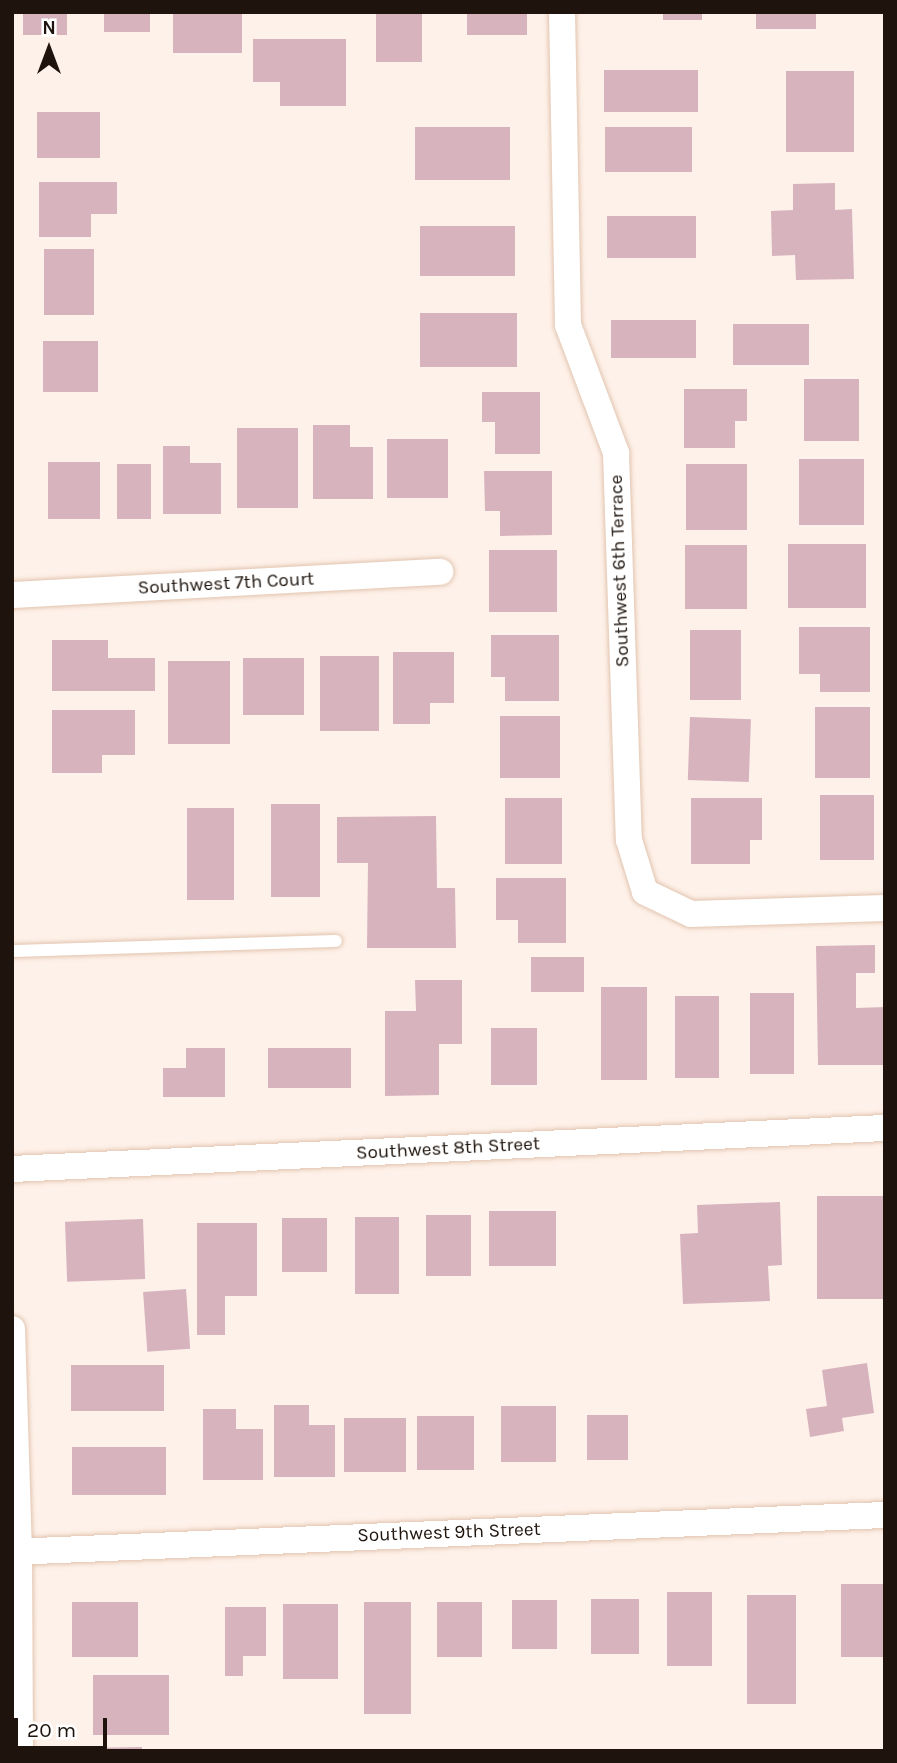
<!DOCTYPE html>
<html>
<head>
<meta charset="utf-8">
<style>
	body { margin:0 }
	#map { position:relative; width:897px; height:1763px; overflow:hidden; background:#fef1e9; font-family:Karla,sans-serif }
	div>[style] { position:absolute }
	.building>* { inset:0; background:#d7b3be; transform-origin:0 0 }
	.roads { filter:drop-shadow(0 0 2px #e2c4af) drop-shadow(0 0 2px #e2c4af) }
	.lane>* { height:12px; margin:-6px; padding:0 6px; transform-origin:6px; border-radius:6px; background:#fff }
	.street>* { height:26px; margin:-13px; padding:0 13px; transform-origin:13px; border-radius:13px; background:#fff }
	span { translate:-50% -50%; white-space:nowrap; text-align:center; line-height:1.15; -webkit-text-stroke:5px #fff; paint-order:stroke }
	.street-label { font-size:19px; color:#1e140d }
	.frame { position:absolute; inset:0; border:14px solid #1e140d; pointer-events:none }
	.north { position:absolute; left:14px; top:14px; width:70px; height:70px; -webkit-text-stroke:5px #fff; paint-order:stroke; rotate:0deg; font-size:19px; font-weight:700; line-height:28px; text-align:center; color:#1e140d }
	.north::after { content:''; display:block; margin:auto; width:24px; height:32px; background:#1e140d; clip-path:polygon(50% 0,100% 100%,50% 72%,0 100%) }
	.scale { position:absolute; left:14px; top:1718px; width:93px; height:32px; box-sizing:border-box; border:4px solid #1e140d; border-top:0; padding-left:9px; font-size:21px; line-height:24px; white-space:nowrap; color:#1e140d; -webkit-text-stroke:5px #fff; paint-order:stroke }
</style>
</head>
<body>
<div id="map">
	<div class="building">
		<i style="left:23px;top:12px;width:44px;height:23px"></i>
		<i style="left:104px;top:12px;width:46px;height:20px"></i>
		<i style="left:173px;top:12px;width:69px;height:41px"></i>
		<i style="left:376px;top:12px;width:46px;height:50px"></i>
		<i style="left:467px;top:12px;width:60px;height:23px"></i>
		<i style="left:663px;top:12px;width:39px;height:8px"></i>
		<i style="left:756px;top:12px;width:60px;height:17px"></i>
		<i style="clip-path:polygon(253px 39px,346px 39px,346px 106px,280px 106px,280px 82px,253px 82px)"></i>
		<i style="left:604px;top:70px;width:94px;height:42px"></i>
		<i style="left:786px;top:71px;width:68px;height:81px"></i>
		<i style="left:37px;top:112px;width:63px;height:46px"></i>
		<i style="left:415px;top:127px;width:95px;height:53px"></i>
		<i style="left:605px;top:127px;width:87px;height:45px"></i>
		<i style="clip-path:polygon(39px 182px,117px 182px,117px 214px,91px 214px,91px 237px,39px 237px)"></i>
		<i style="clip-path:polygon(835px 183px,835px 210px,852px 209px,854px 279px,796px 280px,795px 255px,772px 256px,771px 211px,793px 210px,793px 184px)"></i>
		<i style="left:607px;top:216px;width:89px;height:42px"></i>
		<i style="left:420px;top:226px;width:95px;height:50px"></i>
		<i style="left:44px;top:249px;width:50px;height:66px"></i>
		<i style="left:420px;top:313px;width:97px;height:54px"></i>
		<i style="left:611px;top:320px;width:85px;height:38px"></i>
		<i style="left:733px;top:324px;width:76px;height:41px"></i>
		<i style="left:43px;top:341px;width:55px;height:51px"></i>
		<i style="left:804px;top:379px;width:55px;height:62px"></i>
		<i style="clip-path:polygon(684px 389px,747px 389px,747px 421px,735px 421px,735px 448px,684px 448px)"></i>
		<i style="clip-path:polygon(482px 392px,540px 392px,540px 454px,495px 454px,495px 422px,482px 422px)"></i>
		<i style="clip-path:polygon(313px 425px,350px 425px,350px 447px,373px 447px,373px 499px,313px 499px)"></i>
		<i style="left:237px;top:428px;width:61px;height:80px"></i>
		<i style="left:387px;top:439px;width:61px;height:59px"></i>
		<i style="clip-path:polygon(163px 446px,190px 446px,190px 463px,221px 463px,221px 514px,163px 514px)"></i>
		<i style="left:799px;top:459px;width:65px;height:66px"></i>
		<i style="left:48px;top:462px;width:52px;height:57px"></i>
		<i style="left:117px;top:464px;width:34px;height:55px"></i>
		<i style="left:686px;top:464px;width:61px;height:66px"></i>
		<i style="clip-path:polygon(484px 471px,552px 471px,552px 535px,500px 536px,500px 511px,485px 511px)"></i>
		<i style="left:866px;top:544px;width:64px;height:78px;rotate:90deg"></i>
		<i style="left:685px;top:545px;width:62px;height:64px"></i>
		<i style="left:489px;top:550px;width:68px;height:62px"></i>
		<i style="clip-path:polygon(799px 627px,870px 627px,870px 692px,820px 692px,820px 674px,799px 674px)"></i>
		<i style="left:690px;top:630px;width:51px;height:70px"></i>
		<i style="clip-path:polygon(491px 635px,559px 635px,559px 701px,505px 701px,505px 677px,491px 677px)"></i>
		<i style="clip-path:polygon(52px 640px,108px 640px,108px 658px,155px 658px,155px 691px,52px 691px)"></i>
		<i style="clip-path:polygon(393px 652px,454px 652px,454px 703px,430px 703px,430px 724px,393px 724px)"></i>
		<i style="left:320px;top:656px;width:59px;height:75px"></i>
		<i style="left:243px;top:658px;width:61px;height:57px"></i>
		<i style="left:168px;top:661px;width:62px;height:83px"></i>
		<i style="left:815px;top:707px;width:55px;height:71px"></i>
		<i style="clip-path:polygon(52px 710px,135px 710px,135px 755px,102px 755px,102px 773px,52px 773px)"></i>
		<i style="left:500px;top:716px;width:60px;height:62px"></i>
		<i style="left:690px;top:717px;width:61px;height:63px;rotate:2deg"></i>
		<i style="left:820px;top:795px;width:54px;height:65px"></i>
		<i style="left:505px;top:798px;width:57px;height:66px"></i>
		<i style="clip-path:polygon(691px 798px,762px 798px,762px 840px,750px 840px,750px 864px,691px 864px)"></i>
		<i style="left:271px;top:804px;width:49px;height:93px"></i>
		<i style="left:187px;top:808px;width:47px;height:92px"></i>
		<i style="clip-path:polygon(436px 816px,437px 888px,455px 888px,456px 948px,367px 948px,368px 863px,337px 863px,337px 817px)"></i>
		<i style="clip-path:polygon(496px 878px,566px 878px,566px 943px,518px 943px,518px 920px,496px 920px)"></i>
		<i style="clip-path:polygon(875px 945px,875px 973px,856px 973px,856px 1008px,885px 1007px,885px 1065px,818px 1065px,816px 946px)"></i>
		<i style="left:531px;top:957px;width:53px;height:35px"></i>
		<i style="clip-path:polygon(415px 980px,462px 980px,462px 1044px,439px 1044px,439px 1095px,385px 1096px,385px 1011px,416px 1011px)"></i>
		<i style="left:601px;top:987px;width:46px;height:93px"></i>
		<i style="left:750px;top:993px;width:44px;height:81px"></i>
		<i style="left:675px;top:996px;width:44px;height:82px"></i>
		<i style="left:491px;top:1028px;width:46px;height:57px"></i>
		<i style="clip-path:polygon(186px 1048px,225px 1048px,225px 1097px,163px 1097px,163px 1068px,186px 1068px)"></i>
		<i style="left:268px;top:1048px;width:83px;height:40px"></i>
		<i style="left:817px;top:1196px;width:68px;height:103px"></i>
		<i style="clip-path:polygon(780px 1202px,782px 1265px,768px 1266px,770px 1301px,683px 1304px,680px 1234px,698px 1233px,697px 1205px)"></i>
		<i style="left:489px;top:1211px;width:67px;height:55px"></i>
		<i style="left:426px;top:1215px;width:45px;height:61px"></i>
		<i style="left:355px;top:1217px;width:44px;height:77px"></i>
		<i style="left:282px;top:1218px;width:45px;height:54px"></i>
		<i style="left:143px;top:1219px;width:60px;height:78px;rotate:88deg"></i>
		<i style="clip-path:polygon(197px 1223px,257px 1223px,257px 1296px,225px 1296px,225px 1335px,197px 1335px)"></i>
		<i style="left:186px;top:1289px;width:60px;height:43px;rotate:86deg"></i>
		<i style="clip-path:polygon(867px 1363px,874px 1413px,842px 1418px,844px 1431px,810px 1437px,806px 1409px,827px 1406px,822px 1370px)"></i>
		<i style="left:71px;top:1365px;width:93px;height:46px"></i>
		<i style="clip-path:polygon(274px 1405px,309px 1405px,309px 1425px,335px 1425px,335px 1477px,274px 1477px)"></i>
		<i style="left:501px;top:1406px;width:55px;height:56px"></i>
		<i style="clip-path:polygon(203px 1409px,236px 1409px,236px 1429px,263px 1429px,263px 1480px,203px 1480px)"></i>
		<i style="left:587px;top:1415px;width:41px;height:45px"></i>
		<i style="left:417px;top:1416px;width:57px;height:54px"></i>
		<i style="left:344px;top:1418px;width:62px;height:54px"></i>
		<i style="left:72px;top:1447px;width:94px;height:48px"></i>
		<i style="left:841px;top:1584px;width:44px;height:73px"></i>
		<i style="left:667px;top:1592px;width:45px;height:74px"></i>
		<i style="left:747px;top:1595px;width:49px;height:109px"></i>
		<i style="left:591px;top:1599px;width:48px;height:55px"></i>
		<i style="left:512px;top:1600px;width:45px;height:49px"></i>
		<i style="left:72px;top:1602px;width:66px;height:55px"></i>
		<i style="left:364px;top:1602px;width:47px;height:112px"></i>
		<i style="left:437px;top:1602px;width:45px;height:55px"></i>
		<i style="left:283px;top:1604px;width:55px;height:75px"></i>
		<i style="clip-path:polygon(225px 1607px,266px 1607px,266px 1656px,243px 1656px,243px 1676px,225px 1676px)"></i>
		<i style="left:93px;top:1675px;width:76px;height:60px"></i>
		<i style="clip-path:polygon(142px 1747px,142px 1751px,77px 1751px,77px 1748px)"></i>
	</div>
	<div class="roads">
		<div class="lane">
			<i style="left:12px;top:951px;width:324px;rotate:-1.8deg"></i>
		</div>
		<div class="street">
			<i style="left:562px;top:12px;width:313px;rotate:88.9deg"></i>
			<i style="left:568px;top:325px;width:137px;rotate:69.4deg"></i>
			<i style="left:616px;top:453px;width:387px;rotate:88.1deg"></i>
			<i style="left:629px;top:840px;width:54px;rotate:72.9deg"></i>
			<i style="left:645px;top:892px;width:51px;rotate:25.6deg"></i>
			<i style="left:691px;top:914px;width:194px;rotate:-1.8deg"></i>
			<i style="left:12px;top:595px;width:429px;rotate:-3.1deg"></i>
			<i style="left:12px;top:1169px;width:874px;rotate:-2.69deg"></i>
			<i style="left:12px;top:1329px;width:223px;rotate:88.2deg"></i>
			<i style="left:19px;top:1552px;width:199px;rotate:89.7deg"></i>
			<i style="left:12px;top:1552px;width:874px;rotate:-2.43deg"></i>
		</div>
	</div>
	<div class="street-label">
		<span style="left:620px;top:571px;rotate:-92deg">Southwest 6th Terrace</span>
		<span style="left:226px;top:584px;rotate:-3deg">Southwest 7th Court</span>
		<span style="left:448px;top:1149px;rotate:-3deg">Southwest 8th Street</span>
		<span style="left:449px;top:1533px;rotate:-2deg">Southwest 9th Street</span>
	</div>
	<div class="frame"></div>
	<div class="north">N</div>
	<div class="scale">20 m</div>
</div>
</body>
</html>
